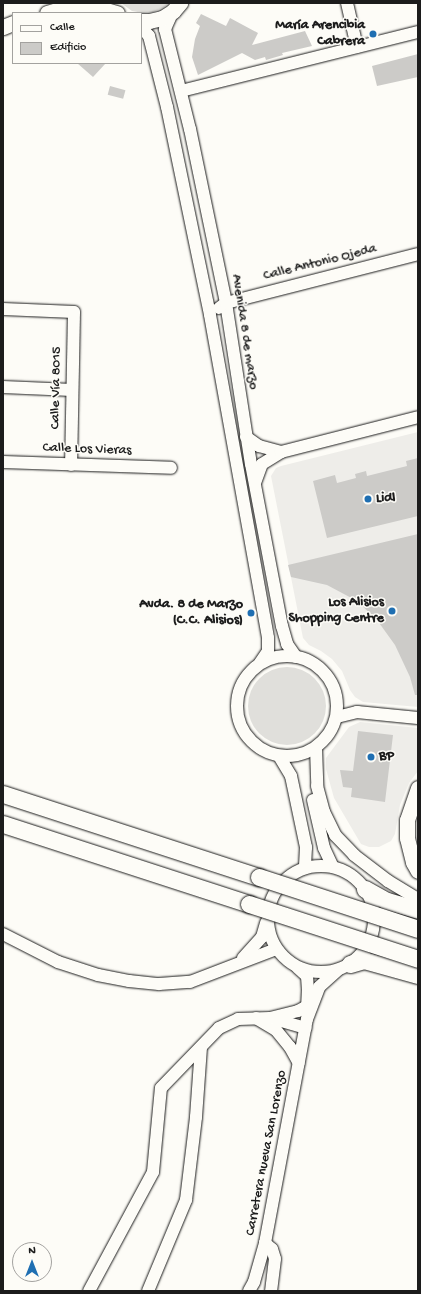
<!DOCTYPE html>
<html>
<head>
<meta charset="utf-8">
<style>
	body { margin:0 }
	#map { position:relative; width:421px; height:1294px; overflow:hidden; background:#fdfcf7; font-family:"Gochi Hand",sans-serif }
	div>[style] { position:absolute }
	.built>* { inset:0; background:#eeede9 }
	.green>* { inset:0; background:#e0dfdb }
	.round { border-radius:50% }
	.building>* { inset:0; background:#cccbc8; transform-origin:0 0 }
	.roads { filter:drop-shadow(0 0 1px #1c1c1c) drop-shadow(0 0 1px #1c1c1c) }
	.minor>* { height:12px; margin:-6px; padding:0 6px; transform-origin:6px; border-radius:6px; background:#fdfcf7 }
	.minor>.ring { margin:-6px; padding:0; box-sizing:content-box; background:none; border:12px solid #fdfcf7; border-radius:50% }
	.major>* { height:15px; margin:-7.5px; padding:0 7.5px; transform-origin:7.5px; border-radius:7.5px; background:#fdfcf7 }
	.highway>* { height:17px; margin:-8.5px; padding:0 8.5px; transform-origin:8.5px; border-radius:8.5px; background:#fdfcf7 }
	.bridges { filter:drop-shadow(0 0 1px #1c1c1c) drop-shadow(0 0 1px #1c1c1c) }
	.highway-bridge>* { height:17px; margin:-8.5px; padding:0 8.5px; transform-origin:8.5px; border-radius:8.5px; background:#fdfcf7 }
	.dots>* { width:11px; height:11px; translate:-50% -50%; box-sizing:border-box; border:2px solid #fdfcf7; border-radius:50% }
	span { translate:-50% -50%; white-space:nowrap; text-align:center; line-height:1.15; -webkit-text-stroke:3px #fdfcf7; paint-order:stroke }
	.poi-label { font-size:14px; color:#1c1c1c; font-weight:700 }
	.right { translate:-100% -50%; text-align:right }
	.left { translate:0 -50%; text-align:left }
	.street-label { font-size:14px; color:#1c1c1c }
	.frame { position:absolute; inset:0; border:4px solid #1c1c1c; pointer-events:none }
	.legend { position:absolute; left:12px; top:12px; width:130px; height:52px; box-sizing:border-box; background:#fdfcf7; border:1px solid #a3a29f; margin:0; padding:5px 7px; list-style:none; font-size:12px; color:#1c1c1c }
	.legend li { display:flex; align-items:center; gap:8px; height:20px }
	.legend b { width:20px; border:1px solid #a3a29f }
	.north { position:absolute; left:12px; top:1242px; width:40px; height:40px; box-sizing:border-box; background:#fdfcf7; border:1px solid #a3a29f; border-radius:50%; rotate:0deg; font-size:11px; font-weight:700; line-height:16px; text-align:center; color:#1c1c1c }
	.north::after { content:''; display:block; margin:auto; width:14px; height:18px; background:#1f6fb2; clip-path:polygon(50% 0,100% 100%,50% 72%,0 100%) }
</style>
</head>
<body>
<div id="map">
	<div class="built">
		<i style="clip-path:polygon(418px 432px,418px 707px,363px 702px,355px 697px,350px 690px,342px 671px,332px 659px,321px 651px,309px 645px,303px 638px,271px 476px,276px 468px,281px 466px)"></i>
		<i style="clip-path:polygon(360px 722px,418px 728px,418px 771px,409px 783px,400px 805px,395px 834px,391px 841px,379px 847px,369px 847px,361px 844px,334px 798px,326px 769px,326px 758px,349px 727px)"></i>
	</div>
	<div class="green">
		<i style="clip-path:polygon(121px 3px,169px 3px,164px 7px,153px 12px,143px 13px,132px 11px)"></i>
		<i class="round" style="left:248px;top:667px;width:78px;height:78px"></i>
	</div>
	<div class="building">
		<i style="clip-path:polygon(201px 14px,226px 26px,230px 18px,258px 33px,252px 45px,305px 31px,312px 46px,282px 53px,283px 55px,266px 60px,265px 57px,255px 60px,242px 53px,198px 75px,192px 57px,195px 39px,200px 26px,196px 23px)"></i>
		<i style="clip-path:polygon(418px 54px,418px 77px,377px 86px,372px 66px)"></i>
		<i style="clip-path:polygon(77px 63px,106px 63px,93px 77px)"></i>
		<i style="left:110px;top:86px;width:16px;height:9px;rotate:15deg"></i>
		<i style="clip-path:polygon(418px 458px,418px 516px,327px 538px,313px 481px,335px 475px,337px 483px,356px 478px,355px 474px,366px 471px,367px 476px,407px 466px,406px 461px)"></i>
		<i style="clip-path:polygon(418px 534px,418px 695px,415px 695px,410px 677px,395px 645px,377px 620px,357px 601px,327px 585px,291px 577px,288px 565px)"></i>
		<i style="clip-path:polygon(358px 731px,393px 735px,385px 802px,351px 797px,352px 788px,343px 787px,340px 770px,353px 771px)"></i>
	</div>
	<div class="roads">
		<div class="minor">
			<i style="left:347px;top:3px;width:45px;rotate:77.2deg"></i>
			<i style="left:173px;top:11px;width:20px;rotate:114deg"></i>
			<i style="left:165px;top:29px;width:103px;rotate:76deg"></i>
			<i style="left:190px;top:129px;width:178px;rotate:78.3deg"></i>
			<i style="left:226px;top:303px;width:163px;rotate:81.2deg"></i>
			<i style="left:251px;top:464px;width:165px;rotate:79.2deg"></i>
			<i style="left:282px;top:626px;width:19px;rotate:74deg"></i>
			<i style="left:287px;top:644px;width:16px;rotate:55deg"></i>
			<i style="left:141px;top:27px;width:12px;rotate:48deg"></i>
			<i style="left:149px;top:36px;width:73px;rotate:75.8deg"></i>
			<i style="left:167px;top:107px;width:212px;rotate:78.3deg"></i>
			<i style="left:210px;top:315px;width:328px;rotate:79.8deg"></i>
			<i style="left:268px;top:638px;width:13px;rotate:90deg"></i>
			<i style="left:268px;top:651px;width:14px;rotate:124deg"></i>
			<i style="left:181px;top:91px;width:244px;rotate:-14deg"></i>
			<i style="left:219px;top:308px;width:9px;rotate:-36deg"></i>
			<i style="left:226px;top:303px;width:198px;rotate:-14.3deg"></i>
			<i style="left:3px;top:309px;width:71px;rotate:2.4deg"></i>
			<i style="left:74px;top:312px;width:153px;rotate:91.1deg"></i>
			<i style="left:3px;top:387px;width:69px;rotate:2.5deg"></i>
			<i style="left:246px;top:437px;width:16px;rotate:35deg"></i>
			<i style="left:259px;top:446px;width:23px;rotate:15deg"></i>
			<i style="left:3px;top:462px;width:168px;rotate:2deg"></i>
			<i style="left:255px;top:483px;width:20px;rotate:-70deg"></i>
			<i style="left:262px;top:464px;width:22px;rotate:-32deg"></i>
			<i style="left:281px;top:452px;width:141px;rotate:-14.3deg"></i>
			<i class="ring" style="left:237px;top:656px;width:88px;height:88px"></i>
			<i style="left:337px;top:717px;width:21px;rotate:-14deg"></i>
			<i style="left:357px;top:712px;width:61px;rotate:5.6deg"></i>
			<i style="left:316px;top:748px;width:38px;rotate:88deg"></i>
			<i style="left:317px;top:786px;width:27px;rotate:75deg"></i>
			<i style="left:324px;top:812px;width:25px;rotate:64deg"></i>
			<i style="left:335px;top:835px;width:28px;rotate:46deg"></i>
			<i style="left:354px;top:855px;width:43px;rotate:37.4deg"></i>
			<i style="left:388px;top:881px;width:35px;rotate:31deg"></i>
			<i style="left:279px;top:756px;width:23px;rotate:59deg"></i>
			<i style="left:291px;top:776px;width:73px;rotate:78.1deg"></i>
			<i style="left:306px;top:847px;width:21px;rotate:93deg"></i>
			<i style="left:313px;top:800px;width:49px;rotate:77.1deg"></i>
			<i style="left:324px;top:848px;width:21px;rotate:65deg"></i>
			<i class="ring" style="left:268px;top:866px;width:94px;height:94px"></i>
			<i style="left:3px;top:934px;width:62px;rotate:27deg"></i>
			<i style="left:58px;top:962px;width:42px;rotate:18deg"></i>
			<i style="left:98px;top:975px;width:32px;rotate:11deg"></i>
			<i style="left:129px;top:981px;width:30px;rotate:6deg"></i>
			<i style="left:159px;top:984px;width:31px;rotate:-4deg"></i>
			<i style="left:190px;top:982px;width:92px;rotate:-21deg"></i>
			<i style="left:243px;top:958px;width:28px;rotate:-48deg"></i>
			<i style="left:262px;top:937px;width:15px;rotate:-74deg"></i>
			<i style="left:298px;top:968px;width:12px;rotate:42deg"></i>
			<i style="left:307px;top:976px;width:13px;rotate:86deg"></i>
			<i style="left:308px;top:989px;width:19px;rotate:93deg"></i>
			<i style="left:256px;top:1018px;width:23px;rotate:31deg"></i>
			<i style="left:276px;top:1030px;width:22px;rotate:51deg"></i>
			<i style="left:290px;top:1047px;width:18px;rotate:61deg"></i>
			<i style="left:271px;top:1018px;width:36px;rotate:16deg"></i>
			<i style="left:265px;top:1243px;width:9px;rotate:41deg"></i>
			<i style="left:272px;top:1249px;width:10px;rotate:73deg"></i>
			<i style="left:275px;top:1259px;width:32px;rotate:97deg"></i>
			<i style="left:89px;top:1291px;width:135px;rotate:-61.7deg"></i>
			<i style="left:153px;top:1172px;width:84px;rotate:-84.6deg"></i>
			<i style="left:161px;top:1088px;width:83px;rotate:-46deg"></i>
			<i style="left:219px;top:1028px;width:21px;rotate:-25deg"></i>
			<i style="left:238px;top:1019px;width:32px;rotate:-2deg"></i>
			<i style="left:270px;top:1018px;width:29px;rotate:-14deg"></i>
			<i style="left:298px;top:1011px;width:10px;rotate:-29deg"></i>
			<i style="left:148px;top:1291px;width:99px;rotate:-67.3deg"></i>
			<i style="left:186px;top:1200px;width:84px;rotate:-83.1deg"></i>
			<i style="left:196px;top:1117px;width:70px;rotate:-85.9deg"></i>
			<i style="left:249px;top:1291px;width:10px;rotate:-61deg"></i>
			<i style="left:254px;top:1282px;width:41px;rotate:-74.2deg"></i>
			<i style="left:265px;top:1243px;width:228px;rotate:-79.4deg"></i>
			<i style="left:307px;top:1019px;width:34px;rotate:-69deg"></i>
			<i style="left:319px;top:987px;width:25px;rotate:-42deg"></i>
		</div>
		<div class="major">
			<i style="left:47px;top:13px;width:28px;rotate:-17deg"></i>
			<i style="left:74px;top:5px;width:18px;rotate:3deg"></i>
			<i style="left:92px;top:6px;width:26px;rotate:16deg"></i>
			<i style="left:141px;top:21px;width:8px"></i>
			<i style="left:149px;top:21px;width:13px;rotate:-13deg"></i>
			<i style="left:162px;top:18px;width:13px;rotate:-32deg"></i>
			<i style="left:173px;top:11px;width:11px;rotate:-49deg"></i>
			<i style="left:3px;top:27px;width:11px;rotate:-22deg"></i>
			<i style="left:418px;top:788px;width:34px;rotate:109deg"></i>
			<i style="left:407px;top:820px;width:18px;rotate:90deg"></i>
			<i style="left:407px;top:838px;width:25px;rotate:76deg"></i>
			<i style="left:413px;top:862px;width:10px;rotate:61deg"></i>
		</div>
		<div class="highway">
			<i style="left:3px;top:794px;width:269px;rotate:18deg"></i>
			<i style="left:3px;top:824px;width:259px;rotate:18deg"></i>
			<i style="left:365px;top:889px;width:25px;rotate:29deg"></i>
			<i style="left:387px;top:901px;width:32px;rotate:16deg"></i>
			<i style="left:350px;top:964px;width:15px;rotate:-16deg"></i>
			<i style="left:364px;top:960px;width:56px;rotate:15.5deg"></i>
		</div>
	</div>
	<div class="bridges">
		<div class="highway-bridge">
			<i style="left:259px;top:877px;width:167px;rotate:18.1deg"></i>
			<i style="left:249px;top:904px;width:178px;rotate:18deg"></i>
		</div>
	</div>
	<div class="dots">
		<i style="left:373px;top:34px;background:#1f6fb2"></i>
		<i style="left:368px;top:499px;background:#1f6fb2"></i>
		<i style="left:392px;top:611px;background:#1f6fb2"></i>
		<i style="left:251px;top:613px;background:#1f6fb2"></i>
		<i style="left:371px;top:757px;background:#1f6fb2"></i>
	</div>
	<div class="poi-label">
		<span class="right" style="left:365px;top:34px">María Arencibia<br>Cabrera</span>
		<span class="left" style="left:376px;top:499px">Lidl</span>
		<span class="right" style="left:384px;top:611px">Los Alisios<br>Shopping Centre</span>
		<span class="right" style="left:243px;top:613px">Avda. 8 de Marzo<br>(C.C. Alisios)</span>
		<span class="left" style="left:379px;top:757px">BP</span>
	</div>
	<div class="street-label">
		<span style="left:320px;top:263px;rotate:-14deg">Calle Antonio Ojeda</span>
		<span style="left:244px;top:332px;rotate:81deg">Avenida 8 de marzo</span>
		<span style="left:57px;top:388px;rotate:-89deg">Calle Vía 8015</span>
		<span style="left:87px;top:450px;rotate:2deg">Calle Los Vieras</span>
		<span style="left:267px;top:1153px;rotate:-79deg">Carretera nueva San Lorenzo</span>
	</div>
	<div class="frame"></div>
	<ul class="legend">
	<li><b style="height:5px;background:#fdfcf7"></b>Calle</li>
	<li><b style="height:11px;background:#cccbc8"></b>Edificio</li>
	</ul>
	<div class="north">N</div>
</div>
</body>
</html>
